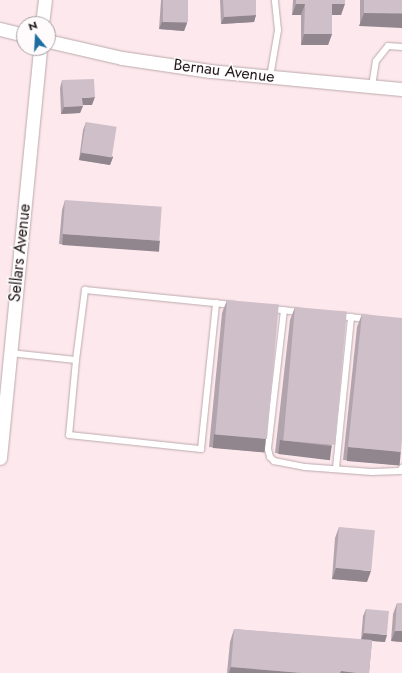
<!DOCTYPE html>
<html>
<head>
<meta charset="utf-8">
<style>
	body { margin:0 }
	#map { position:relative; width:402px; height:673px; overflow:hidden; background:#fde9ed; font-family:Jost,sans-serif }
	div>[style] { position:absolute }
	.roads { filter:drop-shadow(0 0 1px #bca9ad) drop-shadow(0 0 1px #bca9ad) }
	.service>* { height:6px; margin:-3px; padding:0 3px; transform-origin:3px; border-radius:3px; background:#fff }
	.minor>* { height:13px; margin:-6.5px; padding:0 6.5px; transform-origin:6.5px; border-radius:6.5px; background:#fff }
	.wall>* { inset:0; background:#b2a4ad; transform-origin:0 0 }
	.shaded-wall>* { inset:0; background:#91868d; transform-origin:0 0 }
	.building>* { inset:0; background:#cfbfc9; transform-origin:0 0 }
	span { translate:-50% -50%; white-space:nowrap; text-align:center; line-height:1.15; -webkit-text-stroke:3px #fffbfc; paint-order:stroke }
	.street-label { font-size:16px; color:#1f191a }
	.north { position:absolute; left:16px; top:16px; width:40px; height:40px; box-sizing:border-box; background:#fffbfc; border:1px solid #a5a1a2; border-radius:50%; rotate:342deg; font-size:11px; font-weight:700; line-height:16px; text-align:center; color:#1f191a }
	.north::after { content:''; display:block; margin:auto; width:14px; height:18px; background:#1d6ea0; clip-path:polygon(50% 0,100% 100%,50% 72%,0 100%) }
</style>
</head>
<body>
<div id="map">
	<div class="roads">
		<div class="service">
			<i style="left:270px;top:77px;width:48px;rotate:-80.3deg"></i>
			<i style="left:278px;top:30px;width:30px;rotate:-96deg"></i>
			<i style="left:372px;top:86px;width:25px;rotate:-81deg"></i>
			<i style="left:376px;top:61px;width:19px;rotate:-51deg"></i>
			<i style="left:388px;top:46px;width:14px;rotate:4deg"></i>
			<i style="left:272px;top:309px;width:28px;rotate:6deg"></i>
			<i style="left:284px;top:310px;width:140px;rotate:96.6deg"></i>
			<i style="left:268px;top:449px;width:8px;rotate:76deg"></i>
			<i style="left:270px;top:457px;width:6px;rotate:45deg"></i>
			<i style="left:274px;top:461px;width:32px;rotate:11deg"></i>
			<i style="left:305px;top:467px;width:67px;rotate:4.3deg"></i>
			<i style="left:372px;top:472px;width:28px;rotate:-2deg"></i>
			<i style="left:400px;top:471px;width:4px;rotate:-56deg"></i>
			<i style="left:339px;top:316px;width:29px;rotate:6deg"></i>
			<i style="left:10px;top:353px;width:66px;rotate:6.1deg"></i>
			<i style="left:76px;top:360px;width:71px;rotate:-82.7deg"></i>
			<i style="left:85px;top:290px;width:149px;rotate:5.8deg"></i>
			<i style="left:76px;top:360px;width:75px;rotate:95.3deg"></i>
			<i style="left:69px;top:435px;width:133px;rotate:6.1deg"></i>
			<i style="left:201px;top:449px;width:147px;rotate:-84.1deg"></i>
			<i style="left:336px;top:468px;width:152px;rotate:-84.3deg"></i>
		</div>
		<div class="minor">
			<i style="left:42px;top:24px;width:24px;rotate:-83deg"></i>
			<i style="left:0;top:29px;width:25px;rotate:14deg"></i>
			<i style="left:48px;top:41px;width:76px;rotate:12.9deg"></i>
			<i style="left:122px;top:58px;width:89px;rotate:8.4deg"></i>
			<i style="left:210px;top:71px;width:193px;rotate:5.4deg"></i>
			<i style="left:0;top:458px;width:412px;rotate:-84.4deg"></i>
		</div>
	</div>
	<div class="wall">
		<i style="clip-path:polygon(161px 0,188px 0,187px 23px,184px 31px,159px 29px)"></i>
		<i style="clip-path:polygon(220px 0,256px 0,256px 15px,254px 22px,221px 24px)"></i>
		<i style="clip-path:polygon(293px 0,345px 0,341px 15px,332px 15px,332px 34px,328px 45px,301px 45px,301px 15px,292px 15px)"></i>
		<i style="left:360px;top:0;width:42px;height:26px"></i>
		<i style="clip-path:polygon(62px 80px,92px 105px,83px 105px,80px 113px,61px 114px,60px 88px)"></i>
		<i style="clip-path:polygon(86px 122px,113px 157px,110px 165px,79px 160px,83px 130px)"></i>
		<i style="clip-path:polygon(65px 200px,160px 241px,156px 251px,59px 244px,62px 210px)"></i>
		<i style="clip-path:polygon(227px 300px,261px 452px,209px 447px,222px 313px)"></i>
		<i style="clip-path:polygon(295px 307px,332px 446px,328px 459px,275px 453px,290px 320px)"></i>
		<i style="clip-path:polygon(362px 314px,396px 465px,343px 460px,357px 327px)"></i>
		<i style="clip-path:polygon(339px 527px,367px 582px,332px 579px,335px 538px)"></i>
		<i style="clip-path:polygon(397px 603px,402px 603px,402px 642px,391px 641px,393px 614px)"></i>
		<i style="clip-path:polygon(366px 609px,385px 642px,372px 641px,369px 673px,227px 673px,230px 642px,234px 629px,361px 640px,363px 616px)"></i>
	</div>
	<div class="shaded-wall">
		<i style="clip-path:polygon(296px 4px,305px 4px,301px 15px,292px 15px)"></i>
		<i style="clip-path:polygon(332px 4px,345px 4px,341px 15px,328px 15px)"></i>
		<i style="clip-path:polygon(364px 13px,402px 14px,402px 28px,359px 26px)"></i>
		<i style="clip-path:polygon(256px 15px,254px 22px,221px 24px,224px 17px)"></i>
		<i style="clip-path:polygon(162px 22px,187px 23px,184px 31px,159px 29px)"></i>
		<i style="clip-path:polygon(304px 34px,332px 34px,328px 45px,301px 45px)"></i>
		<i style="clip-path:polygon(95px 97px,92px 105px,80px 105px,82px 98px)"></i>
		<i style="clip-path:polygon(83px 106px,80px 113px,61px 114px,64px 107px)"></i>
		<i style="clip-path:polygon(81px 153px,113px 157px,110px 165px,79px 160px)"></i>
		<i style="left:63px;top:234px;width:97px;height:11px;rotate:4deg"></i>
		<i style="left:214px;top:434px;width:52px;height:14px;rotate:5deg"></i>
		<i style="left:280px;top:440px;width:52px;height:14px;rotate:7deg"></i>
		<i style="left:348px;top:447px;width:53px;height:14px;rotate:5deg"></i>
		<i style="clip-path:polygon(336px 568px,371px 571px,367px 582px,332px 579px)"></i>
		<i style="clip-path:polygon(395px 631px,402px 631px,402px 642px,391px 641px)"></i>
		<i style="clip-path:polygon(364px 633px,387px 635px,385px 642px,361px 640px)"></i>
		<i style="clip-path:polygon(231px 667px,302px 673px,229px 673px)"></i>
		<i style="clip-path:polygon(341px 671px,357px 673px,340px 673px)"></i>
	</div>
	<div class="building">
		<i style="left:163px;top:0;width:25px;height:22px"></i>
		<i style="clip-path:polygon(223px 0,256px 0,256px 15px,224px 17px)"></i>
		<i style="clip-path:polygon(296px 0,345px 0,345px 4px,332px 4px,332px 34px,304px 34px,305px 4px,296px 4px)"></i>
		<i style="left:364px;top:0;width:38px;height:13px"></i>
		<i style="clip-path:polygon(94px 79px,95px 97px,82px 98px,83px 106px,64px 107px,62px 80px)"></i>
		<i style="left:86px;top:122px;width:31px;height:31px;rotate:9deg"></i>
		<i style="left:65px;top:200px;width:97px;height:34px;rotate:4deg"></i>
		<i style="left:227px;top:300px;width:52px;height:135px;rotate:5deg"></i>
		<i style="left:295px;top:307px;width:52px;height:134px;rotate:5deg"></i>
		<i style="clip-path:polygon(362px 314px,402px 318px,402px 439px,401px 452px,348px 447px)"></i>
		<i style="left:339px;top:527px;width:36px;height:41px;rotate:5deg"></i>
		<i style="clip-path:polygon(397px 603px,402px 603px,402px 631px,395px 631px)"></i>
		<i style="left:366px;top:609px;width:23px;height:24px;rotate:5deg"></i>
		<i style="clip-path:polygon(234px 629px,372px 640px,369px 673px,357px 673px,341px 671px,340px 673px,302px 673px,231px 667px)"></i>
	</div>
	<div class="street-label">
		<span style="left:224px;top:71px;rotate:7deg">Bernau Avenue</span>
		<span style="left:20px;top:253px;rotate:-84deg">Sellars Avenue</span>
	</div>
	<div class="north">N</div>
</div>
</body>
</html>
